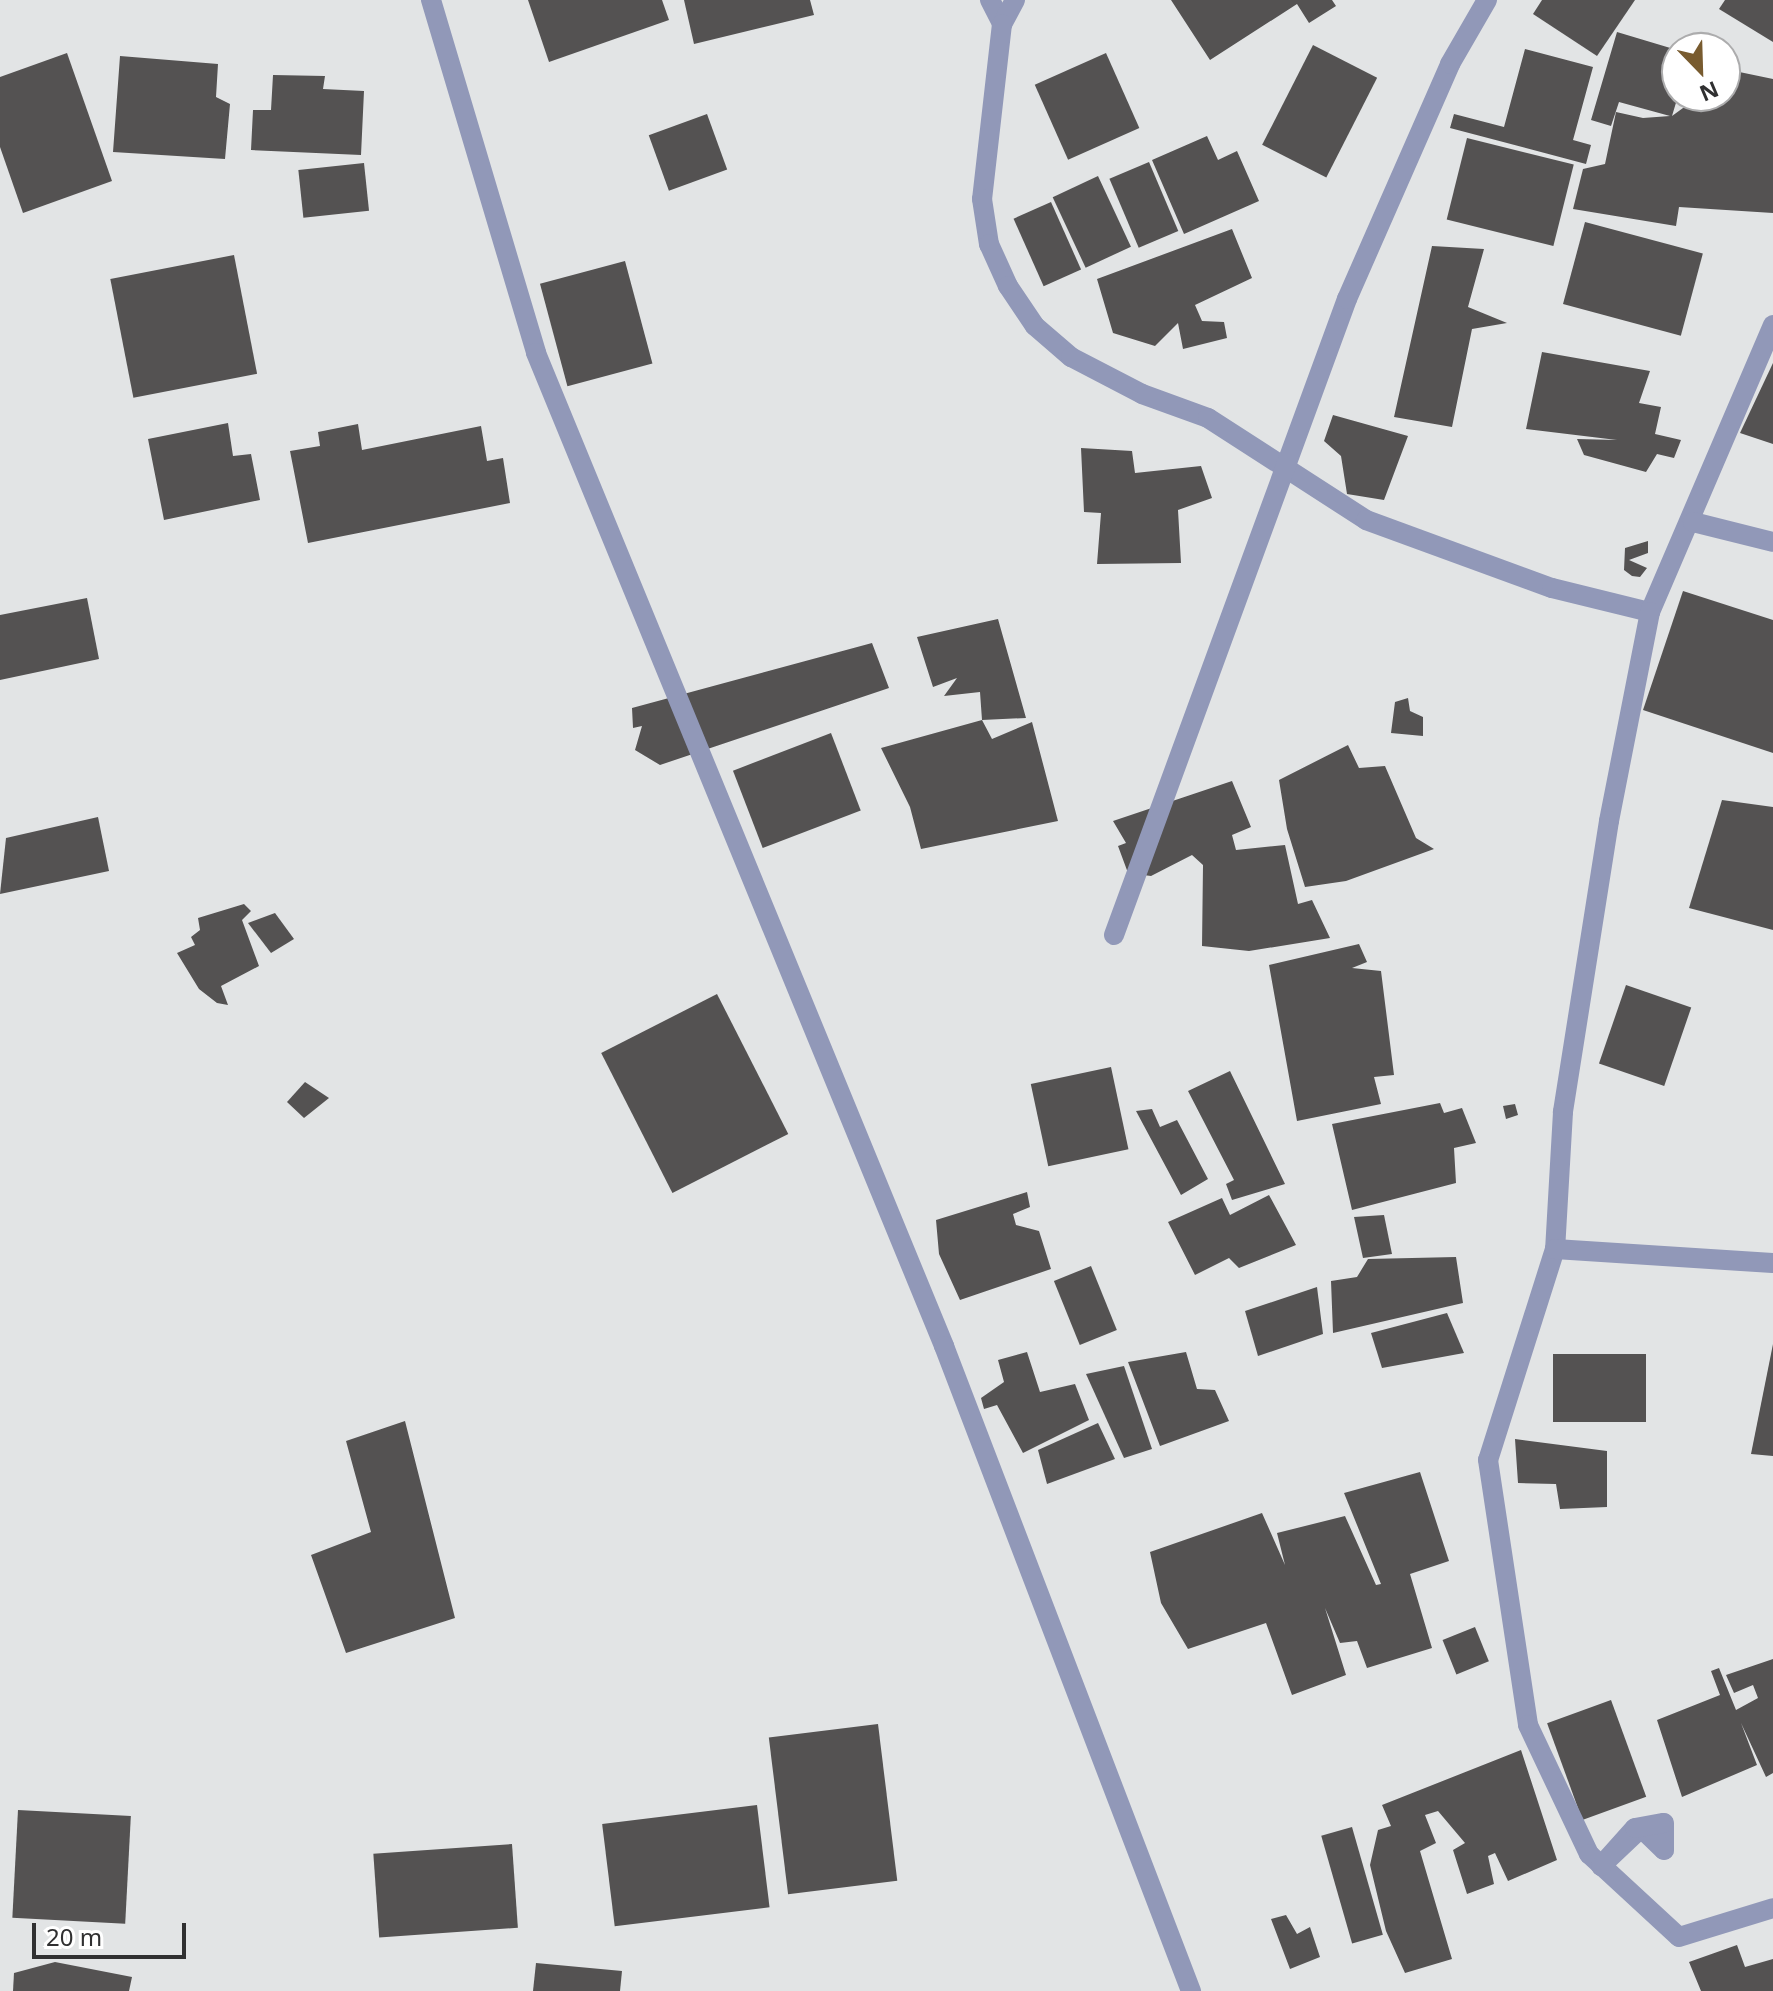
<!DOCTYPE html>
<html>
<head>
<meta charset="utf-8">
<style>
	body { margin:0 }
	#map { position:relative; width:1773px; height:1991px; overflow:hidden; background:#e2e4e5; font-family:"Noto Sans",sans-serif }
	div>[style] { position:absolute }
	.building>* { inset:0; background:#545252; transform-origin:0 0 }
	.minor>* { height:20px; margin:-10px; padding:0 10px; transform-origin:10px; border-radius:10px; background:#9198b8 }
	span { translate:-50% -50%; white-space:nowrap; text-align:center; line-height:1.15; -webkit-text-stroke:8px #fff; paint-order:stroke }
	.north { position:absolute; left:1661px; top:32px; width:80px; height:80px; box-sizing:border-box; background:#fff; border:2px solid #acacad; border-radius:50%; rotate:157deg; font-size:22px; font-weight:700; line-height:32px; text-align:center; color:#303031 }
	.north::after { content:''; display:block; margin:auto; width:28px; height:36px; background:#785b2f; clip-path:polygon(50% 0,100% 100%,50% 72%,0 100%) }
	.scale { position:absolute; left:32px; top:1923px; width:154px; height:36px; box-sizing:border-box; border:4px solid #303031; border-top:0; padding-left:10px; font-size:24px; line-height:28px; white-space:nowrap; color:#303031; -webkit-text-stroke:6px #fff; paint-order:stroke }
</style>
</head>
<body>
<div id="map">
	<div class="building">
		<i style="clip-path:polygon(528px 0,662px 0,669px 20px,549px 62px)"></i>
		<i style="clip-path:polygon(684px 0,810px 0,814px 15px,694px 44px)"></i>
		<i style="clip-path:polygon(1171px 0,1332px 0,1336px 6px,1309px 23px,1297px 4px,1210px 60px)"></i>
		<i style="clip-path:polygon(1542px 0,1635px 0,1597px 56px,1533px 14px)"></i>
		<i style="clip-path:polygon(1725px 0,1773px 0,1773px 42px,1719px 9px)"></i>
		<i style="clip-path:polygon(1617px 32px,1677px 50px,1678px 96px,1672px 116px,1694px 100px,1684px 96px,1725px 96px,1725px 69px,1773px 79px,1773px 213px,1679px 207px,1676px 226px,1573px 209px,1583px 169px,1605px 164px,1616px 112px,1643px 118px,1670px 116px,1619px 102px,1611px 126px,1591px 120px)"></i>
		<i style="left:1313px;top:45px;width:72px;height:112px;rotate:27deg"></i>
		<i style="clip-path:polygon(1525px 49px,1593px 67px,1573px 140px,1591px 145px,1586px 164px,1450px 128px,1454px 114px,1504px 127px)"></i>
		<i style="clip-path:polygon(67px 53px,112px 181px,23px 213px,0 147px,0 77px)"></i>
		<i style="left:1106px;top:53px;width:82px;height:78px;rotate:66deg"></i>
		<i style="clip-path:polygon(120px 56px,218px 64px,216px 97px,230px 104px,225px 159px,113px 152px)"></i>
		<i style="clip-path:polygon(273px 75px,325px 76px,323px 89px,364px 91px,361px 155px,251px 150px,253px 110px,271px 110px)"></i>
		<i style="left:707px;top:114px;width:59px;height:62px;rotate:70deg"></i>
		<i style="clip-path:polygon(1207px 136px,1218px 160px,1237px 151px,1259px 201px,1184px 234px,1152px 160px)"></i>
		<i style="left:1467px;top:138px;width:110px;height:84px;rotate:14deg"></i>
		<i style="left:1149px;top:162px;width:75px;height:43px;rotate:67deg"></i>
		<i style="left:364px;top:163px;width:48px;height:66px;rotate:84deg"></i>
		<i style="left:1098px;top:176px;width:78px;height:50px;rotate:65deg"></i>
		<i style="left:1051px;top:202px;width:74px;height:41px;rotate:66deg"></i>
		<i style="left:1585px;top:222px;width:122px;height:85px;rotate:15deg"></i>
		<i style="clip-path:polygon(1232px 229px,1252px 278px,1195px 305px,1202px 321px,1224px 322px,1227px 338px,1183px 349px,1178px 323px,1155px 346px,1113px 333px,1097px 279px)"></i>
		<i style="clip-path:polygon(1432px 246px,1484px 249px,1468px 307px,1507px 323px,1472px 329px,1452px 427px,1394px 417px)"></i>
		<i style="left:234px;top:255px;width:121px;height:126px;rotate:79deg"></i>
		<i style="left:625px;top:261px;width:106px;height:88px;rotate:75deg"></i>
		<i style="clip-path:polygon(1542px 352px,1650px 371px,1639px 403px,1661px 407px,1655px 434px,1681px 440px,1674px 458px,1657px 454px,1646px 472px,1584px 455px,1577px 439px,1617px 440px,1526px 429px)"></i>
		<i style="clip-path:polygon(1773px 363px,1773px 444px,1740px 433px)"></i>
		<i style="clip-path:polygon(1333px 415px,1408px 436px,1384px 500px,1347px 494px,1341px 456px,1324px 441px)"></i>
		<i style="clip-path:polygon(228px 423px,233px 456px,251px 454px,260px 500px,164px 520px,148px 439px)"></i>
		<i style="clip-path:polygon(358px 424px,362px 450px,481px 426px,487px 461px,503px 458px,510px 503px,308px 543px,290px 451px,320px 446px,318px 432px)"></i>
		<i style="clip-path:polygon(1081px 448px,1132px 451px,1135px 473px,1201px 466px,1212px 498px,1178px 510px,1181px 563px,1097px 564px,1101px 513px,1084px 512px)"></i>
		<i style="clip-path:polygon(1648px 541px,1648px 553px,1629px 560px,1647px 568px,1640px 577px,1632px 576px,1624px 570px,1625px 548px)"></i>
		<i style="clip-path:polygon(1683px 591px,1773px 620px,1773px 753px,1643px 710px)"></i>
		<i style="clip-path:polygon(87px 598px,99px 659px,0 680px,0 615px)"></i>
		<i style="clip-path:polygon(998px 619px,1026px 718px,982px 720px,980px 692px,944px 696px,957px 678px,933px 687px,917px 637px)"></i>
		<i style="clip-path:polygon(872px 643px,889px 688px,660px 765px,635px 750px,642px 726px,633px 728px,632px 708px)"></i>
		<i style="clip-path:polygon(1408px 698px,1410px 711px,1423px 717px,1423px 736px,1391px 733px,1395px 702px)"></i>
		<i style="clip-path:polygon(982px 720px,992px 739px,1032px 722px,1058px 821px,921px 849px,910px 807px,881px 748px)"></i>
		<i style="left:831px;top:733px;width:83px;height:105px;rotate:69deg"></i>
		<i style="clip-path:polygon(1348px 745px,1359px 768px,1385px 766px,1416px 838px,1434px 849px,1346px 881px,1305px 887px,1287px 829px,1279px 780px)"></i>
		<i style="clip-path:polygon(1232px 781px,1251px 827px,1232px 835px,1236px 850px,1285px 845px,1298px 904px,1312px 900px,1330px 938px,1249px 951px,1202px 946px,1203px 865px,1192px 855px,1151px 876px,1128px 873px,1118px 846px,1126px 843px,1113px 821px)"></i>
		<i style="clip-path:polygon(1722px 800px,1773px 807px,1773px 930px,1689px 908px)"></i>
		<i style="clip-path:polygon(98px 817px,109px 871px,0 894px,6px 838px)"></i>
		<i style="clip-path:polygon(244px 904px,251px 911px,242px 920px,259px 966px,221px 986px,228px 1005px,217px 1003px,199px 989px,177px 953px,195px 945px,191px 937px,200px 930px,198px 918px)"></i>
		<i style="clip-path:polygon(275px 913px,294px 939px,271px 953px,248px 923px)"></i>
		<i style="clip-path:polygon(1359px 944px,1367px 962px,1352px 968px,1381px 971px,1394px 1075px,1374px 1077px,1381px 1104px,1297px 1121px,1269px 965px)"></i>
		<i style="left:1626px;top:985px;width:69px;height:83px;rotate:19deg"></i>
		<i style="left:717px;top:994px;width:157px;height:130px;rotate:63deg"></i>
		<i style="left:1111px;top:1067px;width:84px;height:82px;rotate:78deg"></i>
		<i style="clip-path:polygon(1230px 1071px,1285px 1184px,1232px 1200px,1226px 1184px,1234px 1180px,1188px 1091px)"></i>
		<i style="clip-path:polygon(305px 1082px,329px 1098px,304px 1118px,287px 1102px)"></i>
		<i style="clip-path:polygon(1440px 1103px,1444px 1113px,1462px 1108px,1476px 1143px,1454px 1148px,1456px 1183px,1352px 1210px,1332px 1124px)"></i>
		<i style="clip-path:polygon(1515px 1104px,1518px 1115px,1506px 1119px,1503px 1106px)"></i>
		<i style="clip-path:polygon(1152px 1109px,1160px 1127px,1177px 1120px,1208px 1179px,1181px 1195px,1136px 1111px)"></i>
		<i style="clip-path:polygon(1027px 1192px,1030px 1207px,1013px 1214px,1016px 1225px,1039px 1231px,1051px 1269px,960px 1300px,939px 1254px,936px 1220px)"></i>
		<i style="clip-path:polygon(1269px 1195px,1296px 1245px,1239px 1268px,1229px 1258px,1195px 1275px,1168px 1222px,1222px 1198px,1230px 1215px)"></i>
		<i style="clip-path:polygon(1384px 1215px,1392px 1254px,1363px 1258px,1354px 1217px)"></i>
		<i style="clip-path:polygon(1456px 1257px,1463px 1303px,1333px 1333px,1331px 1281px,1357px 1277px,1368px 1259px)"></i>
		<i style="left:1091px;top:1266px;width:69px;height:40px;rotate:68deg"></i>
		<i style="clip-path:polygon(1317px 1287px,1323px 1334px,1258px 1356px,1245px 1311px)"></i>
		<i style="clip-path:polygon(1447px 1313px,1464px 1353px,1382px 1368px,1371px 1333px)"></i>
		<i style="clip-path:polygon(1773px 1344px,1773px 1456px,1751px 1454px)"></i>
		<i style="clip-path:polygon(1027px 1352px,1040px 1392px,1075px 1384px,1089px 1420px,1023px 1453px,997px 1405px,984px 1409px,981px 1398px,1004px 1382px,998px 1360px)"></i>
		<i style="clip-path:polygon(1186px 1352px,1197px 1389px,1215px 1390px,1229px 1421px,1160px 1446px,1128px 1362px)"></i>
		<i style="left:1646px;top:1354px;width:68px;height:93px;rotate:90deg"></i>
		<i style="clip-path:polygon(1124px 1366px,1152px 1449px,1124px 1458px,1086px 1374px)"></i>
		<i style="clip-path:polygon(405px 1421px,455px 1618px,346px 1653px,311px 1555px,371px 1532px,346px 1441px)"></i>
		<i style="clip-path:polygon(1098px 1423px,1115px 1459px,1047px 1484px,1038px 1450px)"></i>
		<i style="clip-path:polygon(1515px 1439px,1607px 1451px,1607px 1507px,1560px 1509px,1556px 1484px,1518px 1483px)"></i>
		<i style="clip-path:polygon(1420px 1472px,1449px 1561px,1410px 1574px,1432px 1648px,1367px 1668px,1357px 1641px,1340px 1643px,1325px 1608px,1346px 1675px,1292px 1695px,1266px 1623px,1188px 1649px,1161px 1603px,1150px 1552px,1262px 1513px,1285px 1565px,1277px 1533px,1345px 1516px,1376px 1585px,1381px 1584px,1344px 1493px)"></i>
		<i style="left:1475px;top:1627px;width:37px;height:35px;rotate:68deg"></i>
		<i style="clip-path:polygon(1773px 1659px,1773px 1773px,1766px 1777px,1741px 1723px,1757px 1765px,1682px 1797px,1657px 1720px,1720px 1695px,1711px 1671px,1719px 1668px,1736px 1710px,1758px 1698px,1753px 1685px,1734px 1693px,1726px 1675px)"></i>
		<i style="left:1611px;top:1700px;width:103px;height:68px;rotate:70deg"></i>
		<i style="left:878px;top:1724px;width:158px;height:110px;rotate:83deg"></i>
		<i style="clip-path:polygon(1521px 1750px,1557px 1860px,1508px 1881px,1495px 1853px,1488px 1856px,1494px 1884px,1467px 1894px,1453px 1850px,1465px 1843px,1438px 1811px,1425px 1815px,1436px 1843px,1420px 1851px,1452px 1959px,1405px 1973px,1386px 1931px,1370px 1865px,1378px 1830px,1391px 1826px,1382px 1805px)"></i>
		<i style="left:757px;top:1805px;width:103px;height:156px;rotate:83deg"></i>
		<i style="left:18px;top:1810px;width:113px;height:108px;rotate:3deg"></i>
		<i style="left:1352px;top:1827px;width:112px;height:32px;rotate:74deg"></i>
		<i style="left:512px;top:1844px;width:84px;height:139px;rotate:86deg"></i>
		<i style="clip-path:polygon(1286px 1915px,1297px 1934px,1310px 1927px,1320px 1957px,1290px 1969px,1271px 1919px)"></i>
		<i style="clip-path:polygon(1737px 1945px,1745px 1967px,1773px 1959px,1773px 1991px,1701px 1991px,1689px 1962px)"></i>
		<i style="clip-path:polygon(55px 1962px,132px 1977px,129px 1991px,13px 1991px,14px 1973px)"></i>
		<i style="clip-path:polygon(536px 1963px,622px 1971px,620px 1991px,533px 1991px)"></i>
	</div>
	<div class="minor">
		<i style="left:431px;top:0;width:368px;rotate:73.4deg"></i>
		<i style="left:536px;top:353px;width:1074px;rotate:67.66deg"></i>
		<i style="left:944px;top:1346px;width:691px;rotate:69.05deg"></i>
		<i style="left:990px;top:0;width:27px;rotate:63deg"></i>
		<i style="left:1015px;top:0;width:27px;rotate:118deg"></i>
		<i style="left:1002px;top:24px;width:176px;rotate:96.5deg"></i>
		<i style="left:982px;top:199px;width:46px;rotate:81.2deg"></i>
		<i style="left:989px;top:244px;width:46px;rotate:65.7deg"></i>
		<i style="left:1008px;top:286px;width:48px;rotate:56deg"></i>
		<i style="left:1035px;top:326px;width:48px;rotate:40.7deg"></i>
		<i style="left:1071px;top:357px;width:80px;rotate:27.5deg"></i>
		<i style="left:1142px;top:394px;width:70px;rotate:20deg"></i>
		<i style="left:1208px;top:418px;width:188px;rotate:32.8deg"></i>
		<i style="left:1366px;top:520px;width:198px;rotate:20.1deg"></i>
		<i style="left:1552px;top:588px;width:101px;rotate:13.8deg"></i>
		<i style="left:1773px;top:325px;width:312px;rotate:113.2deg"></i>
		<i style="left:1650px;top:612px;width:213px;rotate:101.1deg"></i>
		<i style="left:1609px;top:821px;width:295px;rotate:99deg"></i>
		<i style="left:1563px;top:1112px;width:137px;rotate:93.3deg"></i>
		<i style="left:1555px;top:1249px;width:221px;rotate:107.6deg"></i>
		<i style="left:1488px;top:1460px;width:268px;rotate:81.4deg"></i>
		<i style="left:1528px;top:1725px;width:143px;rotate:64.7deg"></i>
		<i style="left:1589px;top:1854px;width:122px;rotate:42.7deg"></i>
		<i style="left:1679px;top:1937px;width:98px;rotate:-17.1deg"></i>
		<i style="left:1693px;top:522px;width:82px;rotate:14deg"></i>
		<i style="left:1114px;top:935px;width:677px;rotate:-69.88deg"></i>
		<i style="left:1347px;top:299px;width:257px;rotate:-66.3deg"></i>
		<i style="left:1450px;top:64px;width:74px;rotate:-60deg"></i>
		<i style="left:1555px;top:1249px;width:218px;rotate:3.7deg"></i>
		<i style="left:1664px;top:1823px;width:27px;rotate:90deg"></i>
		<i style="left:1664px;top:1850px;width:32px;rotate:-136deg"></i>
		<i style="left:1641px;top:1828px;width:55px;rotate:136.5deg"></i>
		<i style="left:1601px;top:1866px;width:51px;rotate:-48.2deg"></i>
		<i style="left:1635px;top:1828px;width:29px;rotate:-10deg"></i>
	</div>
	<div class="north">N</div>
	<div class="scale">20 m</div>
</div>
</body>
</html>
